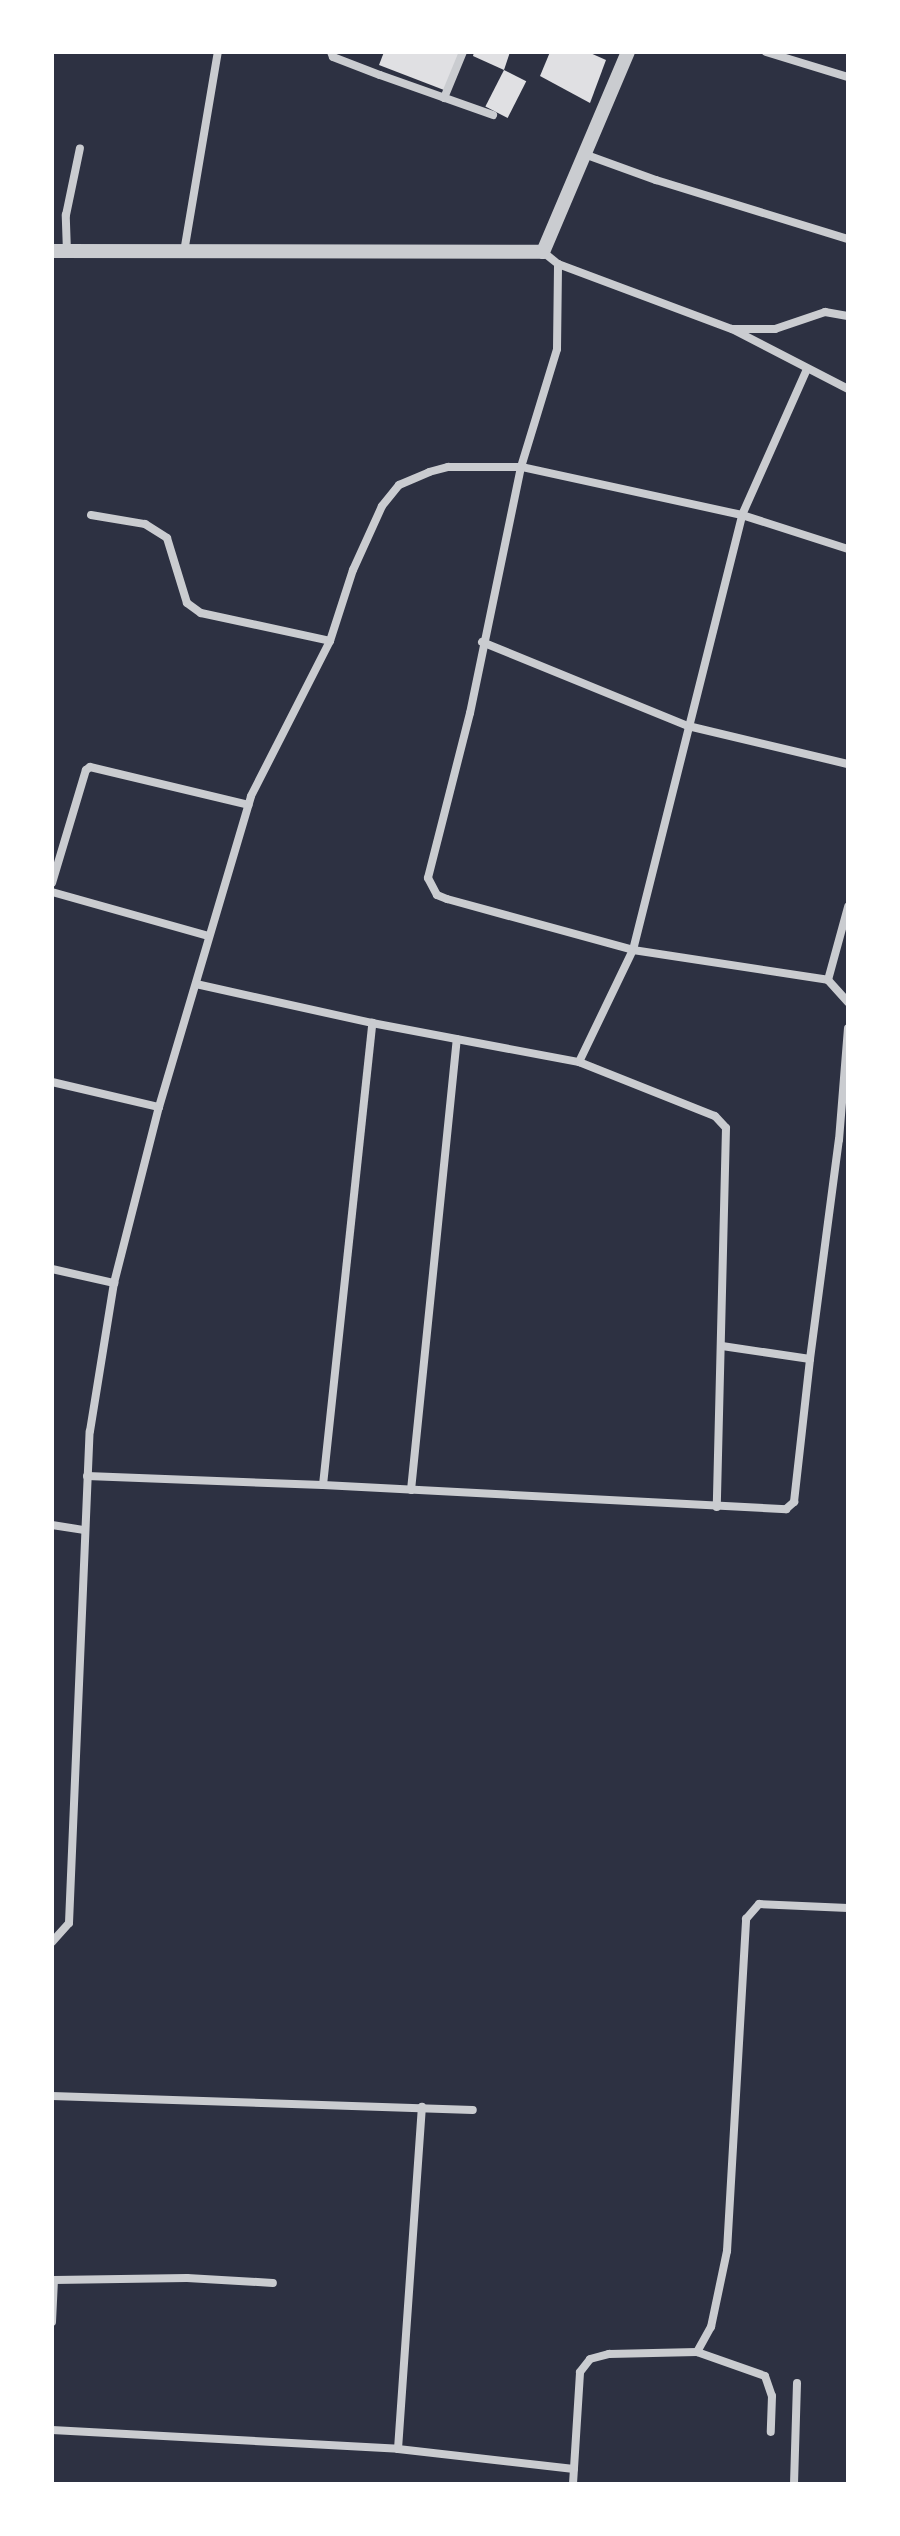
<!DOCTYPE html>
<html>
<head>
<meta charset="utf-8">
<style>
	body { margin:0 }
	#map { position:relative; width:900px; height:2536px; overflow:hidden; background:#2d3142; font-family:Raleway,sans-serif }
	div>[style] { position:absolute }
	.building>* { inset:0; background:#e0e0e3; transform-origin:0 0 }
	.minor>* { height:8px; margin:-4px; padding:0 4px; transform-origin:4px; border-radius:4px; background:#caccd0 }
	.tertiary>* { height:14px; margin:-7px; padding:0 7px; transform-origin:7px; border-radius:7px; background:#caccd0 }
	span { translate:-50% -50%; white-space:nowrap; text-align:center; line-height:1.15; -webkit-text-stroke:7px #fff; paint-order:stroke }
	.frame { position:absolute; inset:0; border:54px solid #fff; pointer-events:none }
</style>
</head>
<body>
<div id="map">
	<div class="building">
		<i style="clip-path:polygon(384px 52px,460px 52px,444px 90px,379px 65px)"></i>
		<i style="clip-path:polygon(474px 52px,510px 52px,504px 70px,473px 56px)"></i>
		<i style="clip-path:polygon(550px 52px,588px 52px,606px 60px,590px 103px,540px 76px)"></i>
		<i style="left:504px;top:70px;width:25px;height:41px;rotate:27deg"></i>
	</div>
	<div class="minor">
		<i style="left:331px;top:52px;width:5px;rotate:68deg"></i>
		<i style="left:333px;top:57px;width:50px;rotate:21deg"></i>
		<i style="left:380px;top:75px;width:120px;rotate:19.5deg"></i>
		<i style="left:766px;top:52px;width:86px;rotate:17deg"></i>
		<i style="left:444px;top:98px;width:50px;rotate:-67.6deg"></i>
		<i style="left:584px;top:154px;width:77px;rotate:19.9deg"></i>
		<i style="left:656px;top:180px;width:201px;rotate:17.1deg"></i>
		<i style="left:67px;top:252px;width:37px;rotate:-92deg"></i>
		<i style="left:66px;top:215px;width:68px;rotate:-78.2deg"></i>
		<i style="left:184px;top:252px;width:203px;rotate:-80.4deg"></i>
		<i style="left:558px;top:264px;width:186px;rotate:20.5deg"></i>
		<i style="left:732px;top:329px;width:131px;rotate:27.3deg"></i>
		<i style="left:733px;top:329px;width:42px"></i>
		<i style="left:775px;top:329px;width:53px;rotate:-18.8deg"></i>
		<i style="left:825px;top:312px;width:23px;rotate:10deg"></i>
		<i style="left:91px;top:515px;width:55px;rotate:9.5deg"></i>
		<i style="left:145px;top:524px;width:26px;rotate:32deg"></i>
		<i style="left:167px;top:538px;width:68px;rotate:72.9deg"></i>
		<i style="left:187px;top:603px;width:17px;rotate:36deg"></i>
		<i style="left:201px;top:613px;width:132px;rotate:12.2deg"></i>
		<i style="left:848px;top:549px;width:111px;rotate:-162.2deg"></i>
		<i style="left:742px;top:515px;width:226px;rotate:-167.7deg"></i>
		<i style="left:521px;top:467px;width:251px;rotate:101.7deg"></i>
		<i style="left:470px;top:713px;width:170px;rotate:104.3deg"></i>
		<i style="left:428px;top:878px;width:19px;rotate:62deg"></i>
		<i style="left:437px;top:895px;width:11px;rotate:22deg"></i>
		<i style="left:447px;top:899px;width:193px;rotate:15.3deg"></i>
		<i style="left:633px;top:950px;width:197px;rotate:8.7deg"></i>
		<i style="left:828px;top:980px;width:30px;rotate:48deg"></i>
		<i style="left:482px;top:642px;width:222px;rotate:22.2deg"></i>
		<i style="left:688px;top:726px;width:164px;rotate:13.4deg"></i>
		<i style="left:52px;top:883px;width:118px;rotate:-73.3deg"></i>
		<i style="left:86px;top:770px;width:5px;rotate:-37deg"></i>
		<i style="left:90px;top:767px;width:163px;rotate:13.4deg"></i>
		<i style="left:52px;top:892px;width:163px;rotate:15.7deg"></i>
		<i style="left:828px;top:980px;width:76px;rotate:-74.7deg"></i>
		<i style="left:196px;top:984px;width:180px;rotate:12.5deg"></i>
		<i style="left:579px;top:1062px;width:146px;rotate:21.7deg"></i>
		<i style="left:715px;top:1116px;width:16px;rotate:47deg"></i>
		<i style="left:726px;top:1128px;width:379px;rotate:91.4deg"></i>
		<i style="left:52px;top:1082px;width:110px;rotate:13.2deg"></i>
		<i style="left:52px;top:1269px;width:64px;rotate:12.7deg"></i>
		<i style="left:722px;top:1346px;width:89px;rotate:8.4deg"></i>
		<i style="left:810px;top:1359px;width:221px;rotate:-82.5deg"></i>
		<i style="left:839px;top:1140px;width:112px;rotate:-85.4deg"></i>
		<i style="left:87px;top:1476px;width:236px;rotate:2.2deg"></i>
		<i style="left:323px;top:1485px;width:465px;rotate:-83.9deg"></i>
		<i style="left:372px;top:1023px;width:211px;rotate:10.7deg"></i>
		<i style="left:579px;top:1062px;width:124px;rotate:-64.3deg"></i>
		<i style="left:633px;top:950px;width:448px;rotate:-75.9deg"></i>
		<i style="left:742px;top:515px;width:160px;rotate:-66deg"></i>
		<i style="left:323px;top:1485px;width:464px;rotate:3deg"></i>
		<i style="left:786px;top:1509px;width:11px;rotate:-41deg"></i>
		<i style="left:794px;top:1502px;width:144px;rotate:-83.6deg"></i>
		<i style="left:411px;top:1490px;width:453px;rotate:-84.2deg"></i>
		<i style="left:52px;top:1525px;width:33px;rotate:9deg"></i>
		<i style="left:52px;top:1942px;width:25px;rotate:-48deg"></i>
		<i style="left:69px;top:1923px;width:492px;rotate:-87.6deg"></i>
		<i style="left:90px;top:1431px;width:150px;rotate:-80.8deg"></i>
		<i style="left:114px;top:1283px;width:182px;rotate:-75.7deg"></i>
		<i style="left:159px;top:1107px;width:324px;rotate:-73.5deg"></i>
		<i style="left:251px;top:796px;width:174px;rotate:-63deg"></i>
		<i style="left:330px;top:641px;width:75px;rotate:-72.1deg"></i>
		<i style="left:353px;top:570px;width:70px;rotate:-65.6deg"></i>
		<i style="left:382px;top:506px;width:27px;rotate:-51deg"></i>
		<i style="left:399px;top:485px;width:33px;rotate:-23deg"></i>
		<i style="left:429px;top:472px;width:20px;rotate:-15deg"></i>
		<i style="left:448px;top:467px;width:73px"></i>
		<i style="left:521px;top:467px;width:123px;rotate:-73deg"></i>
		<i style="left:557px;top:349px;width:85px;rotate:-89.3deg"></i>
		<i style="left:558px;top:264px;width:19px;rotate:-141deg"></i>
		<i style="left:52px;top:2096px;width:421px;rotate:1.9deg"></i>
		<i style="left:52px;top:2322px;width:42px;rotate:-87.3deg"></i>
		<i style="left:54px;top:2280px;width:133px;rotate:-0.9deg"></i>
		<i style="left:187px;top:2278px;width:86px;rotate:3.3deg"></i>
		<i style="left:697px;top:2352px;width:29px;rotate:-61deg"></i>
		<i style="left:711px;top:2327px;width:78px;rotate:-78.1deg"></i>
		<i style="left:727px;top:2251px;width:333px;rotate:-86.7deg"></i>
		<i style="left:746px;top:1919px;width:20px;rotate:-49deg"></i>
		<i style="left:759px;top:1904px;width:89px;rotate:2.6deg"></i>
		<i style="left:52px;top:2430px;width:347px;rotate:3.1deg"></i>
		<i style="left:398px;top:2449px;width:177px;rotate:6.5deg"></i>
		<i style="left:398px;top:2449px;width:343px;rotate:-86deg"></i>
		<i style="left:573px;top:2484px;width:112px;rotate:-86.4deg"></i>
		<i style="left:580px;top:2372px;width:16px;rotate:-52deg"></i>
		<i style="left:590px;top:2359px;width:20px;rotate:-15deg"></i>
		<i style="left:609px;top:2354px;width:88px;rotate:-1.3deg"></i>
		<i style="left:697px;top:2352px;width:72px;rotate:19.4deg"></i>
		<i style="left:765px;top:2376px;width:21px;rotate:71deg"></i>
		<i style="left:772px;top:2396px;width:36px;rotate:92deg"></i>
		<i style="left:794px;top:2484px;width:101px;rotate:-88.3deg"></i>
	</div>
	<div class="tertiary">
		<i style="left:52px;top:251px;width:491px;rotate:0.1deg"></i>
		<i style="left:543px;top:252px;width:217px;rotate:-67deg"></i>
	</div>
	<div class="frame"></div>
</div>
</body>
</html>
